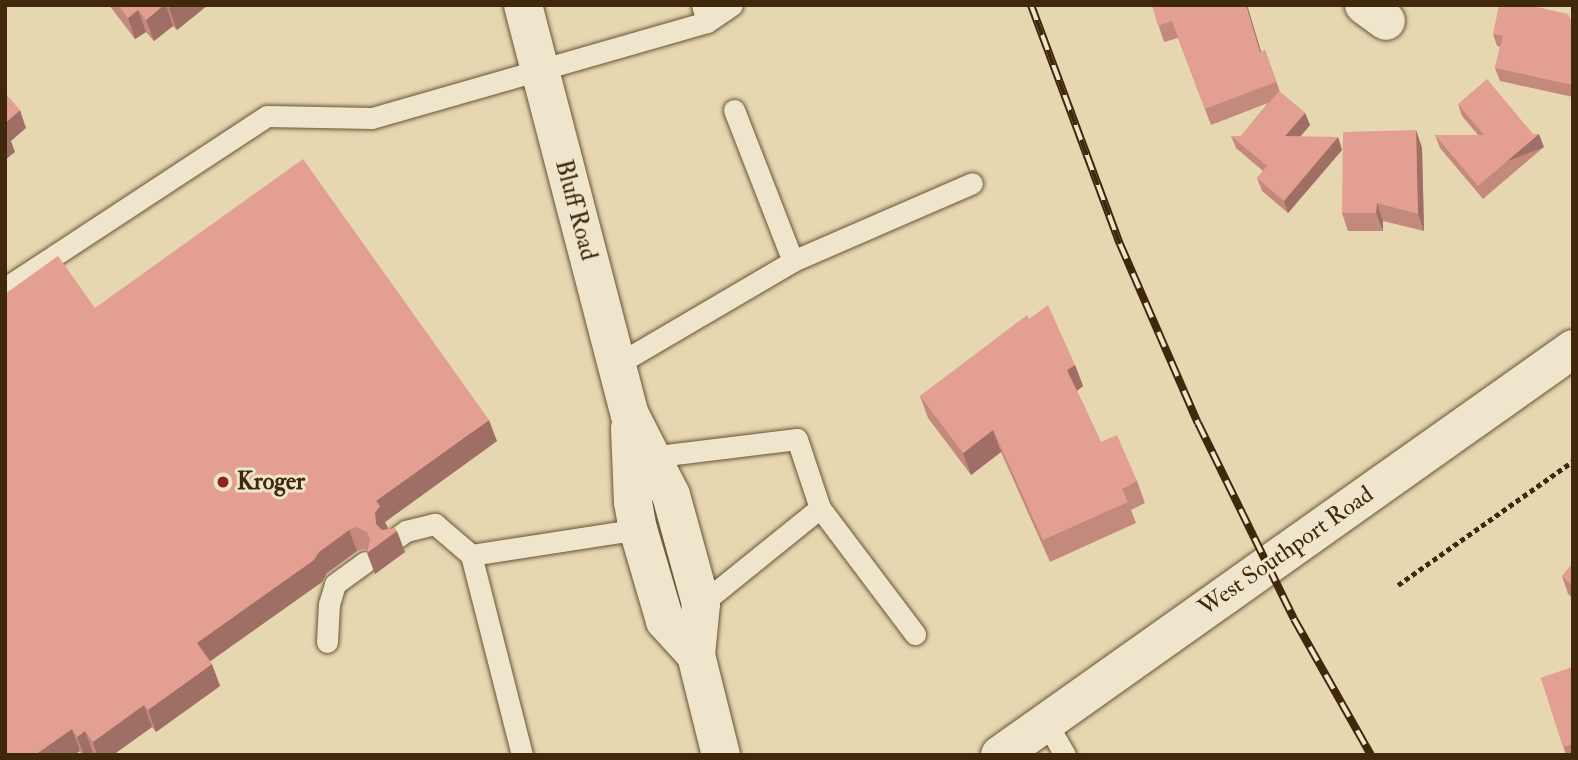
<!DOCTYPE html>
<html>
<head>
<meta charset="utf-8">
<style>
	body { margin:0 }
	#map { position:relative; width:1578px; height:760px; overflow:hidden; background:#e7d7b1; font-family:"IM FELL Double Pica",serif }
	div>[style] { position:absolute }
	.path>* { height:4.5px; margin-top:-2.25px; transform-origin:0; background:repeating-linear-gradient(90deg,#40280c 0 5px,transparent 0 8.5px) }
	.roads { filter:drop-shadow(0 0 2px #6a5435) drop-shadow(0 0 2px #6a5435) }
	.lane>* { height:21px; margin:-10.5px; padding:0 10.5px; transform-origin:10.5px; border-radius:10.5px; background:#efe5cc }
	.street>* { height:38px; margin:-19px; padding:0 19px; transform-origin:19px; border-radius:19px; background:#efe5cc }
	.secondary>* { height:38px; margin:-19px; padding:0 19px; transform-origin:19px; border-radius:19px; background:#efe5cc }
	.rail>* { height:8px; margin-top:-4px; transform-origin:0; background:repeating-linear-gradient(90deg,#efe5cc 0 16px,#40280c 0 32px); box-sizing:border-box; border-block:2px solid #40280c }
	.wall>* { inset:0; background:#c3897d }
	.shaded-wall>* { inset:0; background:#9f6f66; transform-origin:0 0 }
	.building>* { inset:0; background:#e39f91 }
	.dots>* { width:19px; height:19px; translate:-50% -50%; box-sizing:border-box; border:4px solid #efe5cc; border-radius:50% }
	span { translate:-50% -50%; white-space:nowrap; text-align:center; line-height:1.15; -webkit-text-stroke:6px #efe5cc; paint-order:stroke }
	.street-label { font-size:24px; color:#40280c }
	.poi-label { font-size:24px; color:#40280c; font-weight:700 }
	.left { translate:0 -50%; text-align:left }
	.frame { position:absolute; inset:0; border:7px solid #40280c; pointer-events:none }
</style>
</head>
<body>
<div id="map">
	<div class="path">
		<i style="left:1398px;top:585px;width:214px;rotate:-35.3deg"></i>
	</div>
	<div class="roads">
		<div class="lane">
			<i style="left:707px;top:22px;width:30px;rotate:-34deg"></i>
			<i style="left:734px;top:110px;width:162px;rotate:68.7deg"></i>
			<i style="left:5px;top:288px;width:313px;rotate:-33.3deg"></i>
			<i style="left:267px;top:116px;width:105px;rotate:1.1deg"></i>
			<i style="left:372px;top:118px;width:348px;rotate:-16deg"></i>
			<i style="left:707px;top:22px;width:18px;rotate:-106deg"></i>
			<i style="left:616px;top:365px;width:205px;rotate:-30.4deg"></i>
			<i style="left:793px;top:261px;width:195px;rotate:-23.5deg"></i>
			<i style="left:650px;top:457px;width:148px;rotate:-7deg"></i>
			<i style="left:797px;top:439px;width:73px;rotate:71.6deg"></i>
			<i style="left:820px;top:508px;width:158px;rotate:53deg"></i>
			<i style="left:395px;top:539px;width:14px;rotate:-36deg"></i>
			<i style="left:406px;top:531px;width:30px;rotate:-14deg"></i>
			<i style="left:435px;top:524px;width:48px;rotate:40.7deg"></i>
			<i style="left:701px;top:604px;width:153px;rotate:-38.9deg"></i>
			<i style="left:327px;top:642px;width:38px;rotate:-87deg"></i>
			<i style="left:329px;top:604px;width:21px;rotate:-73deg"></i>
			<i style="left:335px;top:584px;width:37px;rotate:-36deg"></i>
			<i style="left:1046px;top:722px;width:38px;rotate:60deg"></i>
			<i style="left:522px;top:755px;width:206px;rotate:-104.3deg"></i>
			<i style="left:471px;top:555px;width:169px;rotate:-8.8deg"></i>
		</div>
		<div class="street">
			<i style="left:1364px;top:5px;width:27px;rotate:36deg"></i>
		</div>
		<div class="secondary">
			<i style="left:523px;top:5px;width:424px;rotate:75.4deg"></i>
			<i style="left:630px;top:415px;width:90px;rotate:62.9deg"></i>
			<i style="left:671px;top:495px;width:113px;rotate:74.6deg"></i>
			<i style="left:701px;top:604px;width:51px;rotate:95.6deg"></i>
			<i style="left:696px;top:655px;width:103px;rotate:76deg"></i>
			<i style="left:630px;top:428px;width:74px;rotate:87.7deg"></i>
			<i style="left:633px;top:502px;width:27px;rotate:80deg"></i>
			<i style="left:638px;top:529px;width:96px;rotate:73.6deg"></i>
			<i style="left:665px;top:621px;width:46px;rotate:47.6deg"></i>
			<i style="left:1000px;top:755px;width:702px;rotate:-35.32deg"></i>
		</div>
	</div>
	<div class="rail">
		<i style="left:1031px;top:5px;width:255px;rotate:69.6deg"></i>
		<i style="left:1120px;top:244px;width:195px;rotate:66.5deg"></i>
		<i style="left:1198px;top:423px;width:218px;rotate:63.9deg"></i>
		<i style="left:1294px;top:619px;width:156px;rotate:60.5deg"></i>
	</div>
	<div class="wall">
		<i style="clip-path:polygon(109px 5px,208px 5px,177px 30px,173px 26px,154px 41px,146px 32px,135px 39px)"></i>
		<i style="clip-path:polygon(1152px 5px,1247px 5px,1261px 52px,1265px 50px,1280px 92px,1305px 113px,1310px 125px,1300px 137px,1338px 137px,1342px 150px,1288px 213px,1262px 191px,1257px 178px,1263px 171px,1236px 148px,1231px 136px,1241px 136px,1268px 103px,1211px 125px,1178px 38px,1164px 42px)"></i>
		<i style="clip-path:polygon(1573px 24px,1573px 97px,1500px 81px,1495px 68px,1500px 47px,1497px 46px,1493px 34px)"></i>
		<i style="clip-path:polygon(1458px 104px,1544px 147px,1483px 199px,1440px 148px,1435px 135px,1478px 135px,1462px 116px)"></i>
		<i style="clip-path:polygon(1416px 130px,1422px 148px,1424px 231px,1383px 221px,1383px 231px,1348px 231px,1342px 213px)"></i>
		<i style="clip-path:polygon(95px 308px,497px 441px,385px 522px,387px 529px,405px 552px,375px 574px,367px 550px,364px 549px,357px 551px,327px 573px,322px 582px,210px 661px,220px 686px,156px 732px,152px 727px,113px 755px,94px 755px,93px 753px,91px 755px,82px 755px,80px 751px,74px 755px,5px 755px)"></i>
		<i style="clip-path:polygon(1029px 319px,1075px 365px,1083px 386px,1077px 391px,1101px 442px,1137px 481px,1145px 503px,1131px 510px,1136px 523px,1050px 562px,1001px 452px,971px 475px,928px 418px,920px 396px)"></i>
		<i style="clip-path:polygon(1573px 563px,1573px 598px,1568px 594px,1562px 576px)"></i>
		<i style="clip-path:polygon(1573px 667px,1573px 755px,1566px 755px,1541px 678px)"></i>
	</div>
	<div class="shaded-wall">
		<i style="clip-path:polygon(164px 5px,166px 5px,173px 26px,154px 41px,146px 20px)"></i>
		<i style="clip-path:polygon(173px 5px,208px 5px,177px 30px,169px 8px)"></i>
		<i style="clip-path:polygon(1246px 5px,1247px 5px,1266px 68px,1260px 52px)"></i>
		<i style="clip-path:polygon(138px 10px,146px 32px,135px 39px,128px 18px)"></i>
		<i style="clip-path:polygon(20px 110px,26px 128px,11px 141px,15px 152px,5px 160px,5px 123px)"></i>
		<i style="clip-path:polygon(1305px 113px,1310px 125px,1290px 149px,1285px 136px)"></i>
		<i style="clip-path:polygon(1416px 130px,1422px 148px,1424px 231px,1418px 214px)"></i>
		<i style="left:1539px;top:134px;width:14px;height:80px;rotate:69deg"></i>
		<i style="clip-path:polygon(1338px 137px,1342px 150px,1288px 213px,1284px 201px)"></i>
		<i style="clip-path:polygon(1377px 203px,1383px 221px,1383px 231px,1376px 213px)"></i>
		<i style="clip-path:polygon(1075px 365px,1083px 386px,1075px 392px,1067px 370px)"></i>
		<i style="clip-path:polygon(489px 420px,497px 441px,385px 522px,388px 528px,383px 534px,397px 531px,405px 552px,375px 574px,367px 553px,376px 524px,375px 513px,376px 501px)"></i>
		<i style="clip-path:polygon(993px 430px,1001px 452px,971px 475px,963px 453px)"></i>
		<i style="clip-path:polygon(349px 530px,357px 551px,327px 573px,322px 582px,205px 665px,197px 643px)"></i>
		<i style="clip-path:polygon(212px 664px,220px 686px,156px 732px,148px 710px)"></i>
		<i style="clip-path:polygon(144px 705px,152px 727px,113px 755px,97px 755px,93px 742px)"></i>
		<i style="clip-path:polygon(72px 729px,80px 751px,74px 755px,35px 755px)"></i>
		<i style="clip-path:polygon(85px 731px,93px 753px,91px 755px,84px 755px,77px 737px)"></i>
	</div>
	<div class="building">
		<i style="clip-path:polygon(118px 5px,164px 5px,146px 20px,138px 10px,128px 18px)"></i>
		<i style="clip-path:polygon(1152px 5px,1246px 5px,1260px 52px,1265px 50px,1276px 82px,1205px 109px,1172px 21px,1158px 26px)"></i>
		<i style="clip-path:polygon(1499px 5px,1528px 5px,1568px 14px,1573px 24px,1573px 82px,1572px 85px,1495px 68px,1503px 36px,1493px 34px)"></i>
		<i style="clip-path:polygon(1487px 79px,1533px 134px,1539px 134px,1478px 186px,1435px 135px,1484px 135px,1458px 104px)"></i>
		<i style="clip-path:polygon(1279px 91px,1305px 113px,1285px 136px,1338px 137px,1284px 201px,1257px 178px,1267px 166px,1231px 136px,1241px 136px)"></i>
		<i style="clip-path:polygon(5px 93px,20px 110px,5px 123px)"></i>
		<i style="clip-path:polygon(1416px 130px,1418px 214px,1377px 203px,1376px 213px,1342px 213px,1343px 132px)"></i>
		<i style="clip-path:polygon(303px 159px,489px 420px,376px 501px,380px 506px,375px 513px,376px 524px,382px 530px,395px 528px,397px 531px,367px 553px,370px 540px,367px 532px,356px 527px,349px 530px,319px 552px,314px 560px,197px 643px,212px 664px,148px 710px,144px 705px,93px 742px,85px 731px,77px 737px,72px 729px,35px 755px,5px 755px,5px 294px,58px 256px,95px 308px)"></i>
		<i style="clip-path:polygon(1048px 305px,1075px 365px,1067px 370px,1101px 442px,1117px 435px,1137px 481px,1122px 489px,1128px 502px,1043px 540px,993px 430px,963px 453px,920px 396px,1027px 315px,1029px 319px)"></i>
		<i style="clip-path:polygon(1573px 563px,1573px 586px,1562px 576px)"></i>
		<i style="clip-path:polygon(1573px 667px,1573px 744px,1563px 747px,1541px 678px)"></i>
	</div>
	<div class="dots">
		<i style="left:223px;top:482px;background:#8f2418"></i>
	</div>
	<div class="street-label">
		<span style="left:576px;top:210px;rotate:75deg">Bluff Road</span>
		<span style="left:1286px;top:551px;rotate:-35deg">West Southport Road</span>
	</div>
	<div class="poi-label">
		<span class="left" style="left:237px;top:482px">Kroger</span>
	</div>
	<div class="frame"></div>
</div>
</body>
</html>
